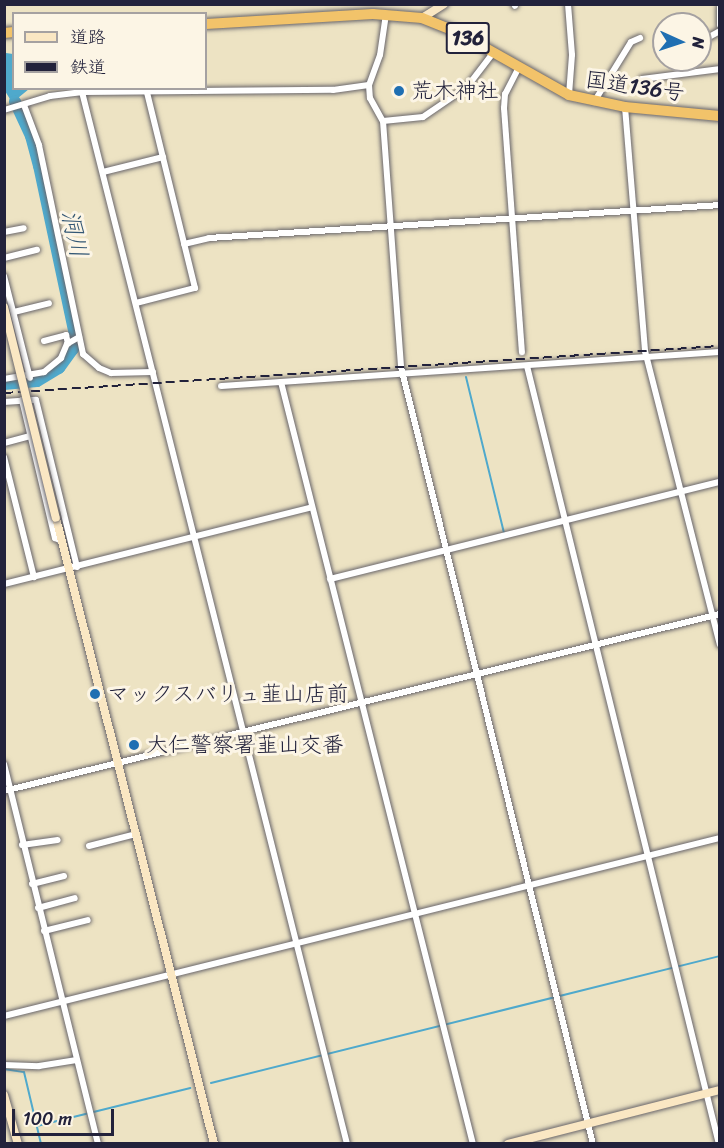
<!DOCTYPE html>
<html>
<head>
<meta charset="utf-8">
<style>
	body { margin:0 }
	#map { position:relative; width:724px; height:1148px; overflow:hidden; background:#ede3c3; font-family:Sriracha,"Klee One",sans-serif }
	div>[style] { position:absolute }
	.water>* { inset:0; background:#4fa9cc }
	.stream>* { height:2px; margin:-1px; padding:0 1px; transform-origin:1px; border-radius:1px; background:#4fa9cc }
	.river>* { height:12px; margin:-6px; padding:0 6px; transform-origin:6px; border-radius:6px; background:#4fa9cc }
	.roads { filter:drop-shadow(0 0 2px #69666b) drop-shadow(0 0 2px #69666b) }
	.street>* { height:6px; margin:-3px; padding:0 3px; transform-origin:3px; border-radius:3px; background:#fff }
	.secondary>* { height:8px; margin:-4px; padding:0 4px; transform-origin:4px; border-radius:4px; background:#fae7c3 }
	.highway>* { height:10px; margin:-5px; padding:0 5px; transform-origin:5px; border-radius:5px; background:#f2c36a }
	.rail>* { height:2px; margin-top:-1px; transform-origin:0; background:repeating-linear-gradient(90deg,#22223b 0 9px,transparent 0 13.5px) }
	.bridges { filter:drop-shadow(0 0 2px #69666b) drop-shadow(0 0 2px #69666b) }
	.secondary-bridge>* { height:8px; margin:-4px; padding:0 4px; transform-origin:4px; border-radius:4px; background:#fae7c3 }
	.dots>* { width:16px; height:16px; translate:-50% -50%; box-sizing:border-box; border:3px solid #fcf5e5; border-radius:50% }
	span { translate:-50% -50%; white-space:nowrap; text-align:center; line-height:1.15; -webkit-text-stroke:6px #fcf5e5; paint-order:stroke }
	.shield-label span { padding:2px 4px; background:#fcf5e5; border:2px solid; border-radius:4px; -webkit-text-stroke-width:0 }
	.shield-label { font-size:21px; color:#22223b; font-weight:700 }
	.street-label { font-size:22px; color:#22223b }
	.poi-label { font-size:22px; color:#22223b }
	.left { translate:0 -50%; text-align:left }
	.water-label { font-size:24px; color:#345875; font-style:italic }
	.frame { position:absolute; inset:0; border:6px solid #22223b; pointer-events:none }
	.legend { position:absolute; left:12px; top:12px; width:195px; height:78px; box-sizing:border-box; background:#fcf5e5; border:2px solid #a5a1a1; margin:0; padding:8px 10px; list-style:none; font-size:18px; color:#22223b }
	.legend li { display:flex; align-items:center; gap:12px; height:30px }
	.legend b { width:30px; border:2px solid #a5a1a1 }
	.north { position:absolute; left:652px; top:12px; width:60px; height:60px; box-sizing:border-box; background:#fcf5e5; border:2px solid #a5a1a1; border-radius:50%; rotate:93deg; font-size:16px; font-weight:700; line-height:24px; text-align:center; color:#22223b }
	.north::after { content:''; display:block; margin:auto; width:21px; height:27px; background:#1f6fb2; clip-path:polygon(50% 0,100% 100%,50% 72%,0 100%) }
	.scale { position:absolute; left:12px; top:1109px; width:102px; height:27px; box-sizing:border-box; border:3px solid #22223b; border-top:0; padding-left:8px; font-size:18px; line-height:21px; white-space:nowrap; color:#22223b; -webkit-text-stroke:4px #fcf5e5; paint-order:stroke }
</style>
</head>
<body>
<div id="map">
	<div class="water">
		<i style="clip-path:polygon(6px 53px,13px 54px,14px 88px,29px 89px,18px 98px,25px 115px,21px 117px,5px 91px)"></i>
	</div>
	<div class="stream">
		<i style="left:466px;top:377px;width:161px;rotate:76.3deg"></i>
		<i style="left:4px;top:1069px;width:20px;rotate:9deg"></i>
		<i style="left:24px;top:1072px;width:74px;rotate:76.7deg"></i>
		<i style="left:211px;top:1083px;width:525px;rotate:-14.01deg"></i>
		<i style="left:37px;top:1126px;width:158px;rotate:-13.9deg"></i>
	</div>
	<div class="river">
		<i style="left:4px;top:384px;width:33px;rotate:-5deg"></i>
		<i style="left:37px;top:381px;width:26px;rotate:-31deg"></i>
		<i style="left:59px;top:368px;width:24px;rotate:-54deg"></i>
		<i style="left:73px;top:349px;width:14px;rotate:-82deg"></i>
		<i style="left:75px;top:335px;width:173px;rotate:-102deg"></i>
		<i style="left:39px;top:166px;width:31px;rotate:-105deg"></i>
		<i style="left:31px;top:136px;width:38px;rotate:-115deg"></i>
	</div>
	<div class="roads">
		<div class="street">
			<i style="left:514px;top:4px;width:2px;rotate:63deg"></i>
			<i style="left:568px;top:4px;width:51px;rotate:85.5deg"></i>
			<i style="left:572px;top:55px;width:40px;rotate:94.3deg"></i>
			<i style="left:720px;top:7px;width:18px;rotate:90deg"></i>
			<i style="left:386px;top:14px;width:41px;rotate:98.3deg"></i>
			<i style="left:380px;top:55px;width:32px;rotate:110deg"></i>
			<i style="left:369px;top:85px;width:13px;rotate:86deg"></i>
			<i style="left:370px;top:98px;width:26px;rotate:61deg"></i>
			<i style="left:383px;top:121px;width:247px;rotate:85.8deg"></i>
			<i style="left:401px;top:367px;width:800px;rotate:76.12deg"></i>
			<i style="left:700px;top:42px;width:23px;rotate:-29deg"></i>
			<i style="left:518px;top:69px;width:28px;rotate:117deg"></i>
			<i style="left:505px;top:94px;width:14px;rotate:94deg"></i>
			<i style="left:504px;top:108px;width:245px;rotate:85.8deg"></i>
			<i style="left:642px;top:79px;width:79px;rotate:-7.3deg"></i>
			<i style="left:81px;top:88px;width:1089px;rotate:75.86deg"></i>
			<i style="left:594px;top:102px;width:70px;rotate:-58.3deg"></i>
			<i style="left:631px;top:42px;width:10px;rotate:-24deg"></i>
			<i style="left:24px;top:105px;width:43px;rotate:69.4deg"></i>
			<i style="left:39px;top:145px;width:214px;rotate:78.1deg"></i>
			<i style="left:83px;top:354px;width:21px;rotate:41deg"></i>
			<i style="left:99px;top:368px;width:13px;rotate:23deg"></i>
			<i style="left:111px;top:373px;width:42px;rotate:-1.4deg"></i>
			<i style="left:625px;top:107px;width:245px;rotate:85.3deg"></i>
			<i style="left:645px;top:351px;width:303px;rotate:75.7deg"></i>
			<i style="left:4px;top:110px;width:48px;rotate:-16.9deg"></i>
			<i style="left:50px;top:96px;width:33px;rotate:-7deg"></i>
			<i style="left:83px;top:92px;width:250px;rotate:-0.5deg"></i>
			<i style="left:333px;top:90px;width:36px;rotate:-8deg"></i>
			<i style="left:383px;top:121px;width:40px;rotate:-5.7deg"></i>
			<i style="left:423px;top:117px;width:53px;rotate:-34.3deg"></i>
			<i style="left:467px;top:87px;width:43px;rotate:-52.6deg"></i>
			<i style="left:103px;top:172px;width:62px;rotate:-14deg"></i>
			<i style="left:4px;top:232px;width:20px;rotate:-11deg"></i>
			<i style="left:184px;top:244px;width:26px;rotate:-13deg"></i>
			<i style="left:209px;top:238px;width:512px;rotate:-3.69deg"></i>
			<i style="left:4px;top:258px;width:34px;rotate:-14deg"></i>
			<i style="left:4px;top:276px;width:105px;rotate:75.7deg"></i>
			<i style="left:136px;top:303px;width:61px;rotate:-14.3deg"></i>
			<i style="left:195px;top:288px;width:202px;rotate:-103.8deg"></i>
			<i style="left:14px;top:312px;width:36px;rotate:-14deg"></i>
			<i style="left:44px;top:341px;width:23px;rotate:-15deg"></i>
			<i style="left:66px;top:335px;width:9px;rotate:77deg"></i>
			<i style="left:527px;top:366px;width:801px;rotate:76.14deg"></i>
			<i style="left:4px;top:379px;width:41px;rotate:-9.9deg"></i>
			<i style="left:44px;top:372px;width:22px;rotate:-39deg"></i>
			<i style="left:61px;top:358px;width:15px;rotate:-67deg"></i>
			<i style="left:67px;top:344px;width:14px;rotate:-30deg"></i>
			<i style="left:281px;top:382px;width:786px;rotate:75.86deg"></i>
			<i style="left:221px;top:386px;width:500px;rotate:-3.9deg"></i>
			<i style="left:22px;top:400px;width:142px;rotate:76.6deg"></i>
			<i style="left:55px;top:538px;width:8px;rotate:23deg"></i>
			<i style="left:4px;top:402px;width:32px;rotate:-4deg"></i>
			<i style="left:36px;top:400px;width:172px;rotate:76.2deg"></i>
			<i style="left:4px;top:443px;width:28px;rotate:-15deg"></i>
			<i style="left:4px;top:457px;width:124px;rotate:76deg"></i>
			<i style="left:330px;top:579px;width:402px;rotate:-14deg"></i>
			<i style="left:4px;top:584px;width:317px;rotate:-14deg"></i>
			<i style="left:4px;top:764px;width:391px;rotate:76.1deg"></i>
			<i style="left:4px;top:791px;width:738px;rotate:-13.89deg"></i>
			<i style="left:22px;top:845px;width:36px;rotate:-8deg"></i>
			<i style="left:89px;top:846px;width:49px;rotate:-14.3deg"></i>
			<i style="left:32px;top:884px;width:33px;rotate:-14deg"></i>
			<i style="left:38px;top:908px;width:38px;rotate:-15deg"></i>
			<i style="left:44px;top:931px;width:45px;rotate:-14deg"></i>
			<i style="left:4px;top:1016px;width:738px;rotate:-13.96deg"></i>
			<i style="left:4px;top:1065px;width:35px;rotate:2deg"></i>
			<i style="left:39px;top:1066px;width:38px;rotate:-9deg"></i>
		</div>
		<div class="secondary">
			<i style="left:422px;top:18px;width:26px;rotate:-32deg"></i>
			<i style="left:56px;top:518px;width:646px;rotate:75.83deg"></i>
			<i style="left:4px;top:1095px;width:51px;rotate:74.1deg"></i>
			<i style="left:508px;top:1144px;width:219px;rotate:-14.3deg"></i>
		</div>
		<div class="highway">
			<i style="left:206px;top:24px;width:167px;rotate:-3.4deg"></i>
			<i style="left:373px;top:14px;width:49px;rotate:4.7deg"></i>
			<i style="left:422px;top:18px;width:40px;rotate:22deg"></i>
			<i style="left:459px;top:33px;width:126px;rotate:29.4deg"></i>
			<i style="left:569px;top:95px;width:57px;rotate:12.1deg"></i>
			<i style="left:625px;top:107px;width:95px;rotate:5.4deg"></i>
			<i style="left:4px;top:33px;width:10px;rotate:-6deg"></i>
		</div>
	</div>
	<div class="rail">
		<i style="left:4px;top:393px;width:718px;rotate:-3.76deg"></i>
	</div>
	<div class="bridges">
		<div class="secondary-bridge">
			<i style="left:4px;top:307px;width:217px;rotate:76.2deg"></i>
		</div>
	</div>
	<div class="dots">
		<i style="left:399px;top:91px;background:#1f6fb2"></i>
		<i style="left:95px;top:694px;background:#1f6fb2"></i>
		<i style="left:134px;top:745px;background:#1f6fb2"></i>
	</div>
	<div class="shield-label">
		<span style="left:468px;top:38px">136</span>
	</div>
	<div class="street-label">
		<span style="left:635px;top:86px;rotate:8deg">国道136号</span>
	</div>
	<div class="poi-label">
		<span class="left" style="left:411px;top:91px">荒木神社</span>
		<span class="left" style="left:107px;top:694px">マックスバリュ韮山店前</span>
		<span class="left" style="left:146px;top:745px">大仁警察署韮山交番</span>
	</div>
	<div class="water-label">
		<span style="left:74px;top:234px;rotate:78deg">洞川</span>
	</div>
	<div class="frame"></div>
	<ul class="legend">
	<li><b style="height:8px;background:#fae7c3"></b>道路</li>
	<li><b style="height:8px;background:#22223b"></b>鉄道</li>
	</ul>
	<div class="north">N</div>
	<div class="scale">100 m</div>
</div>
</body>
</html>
